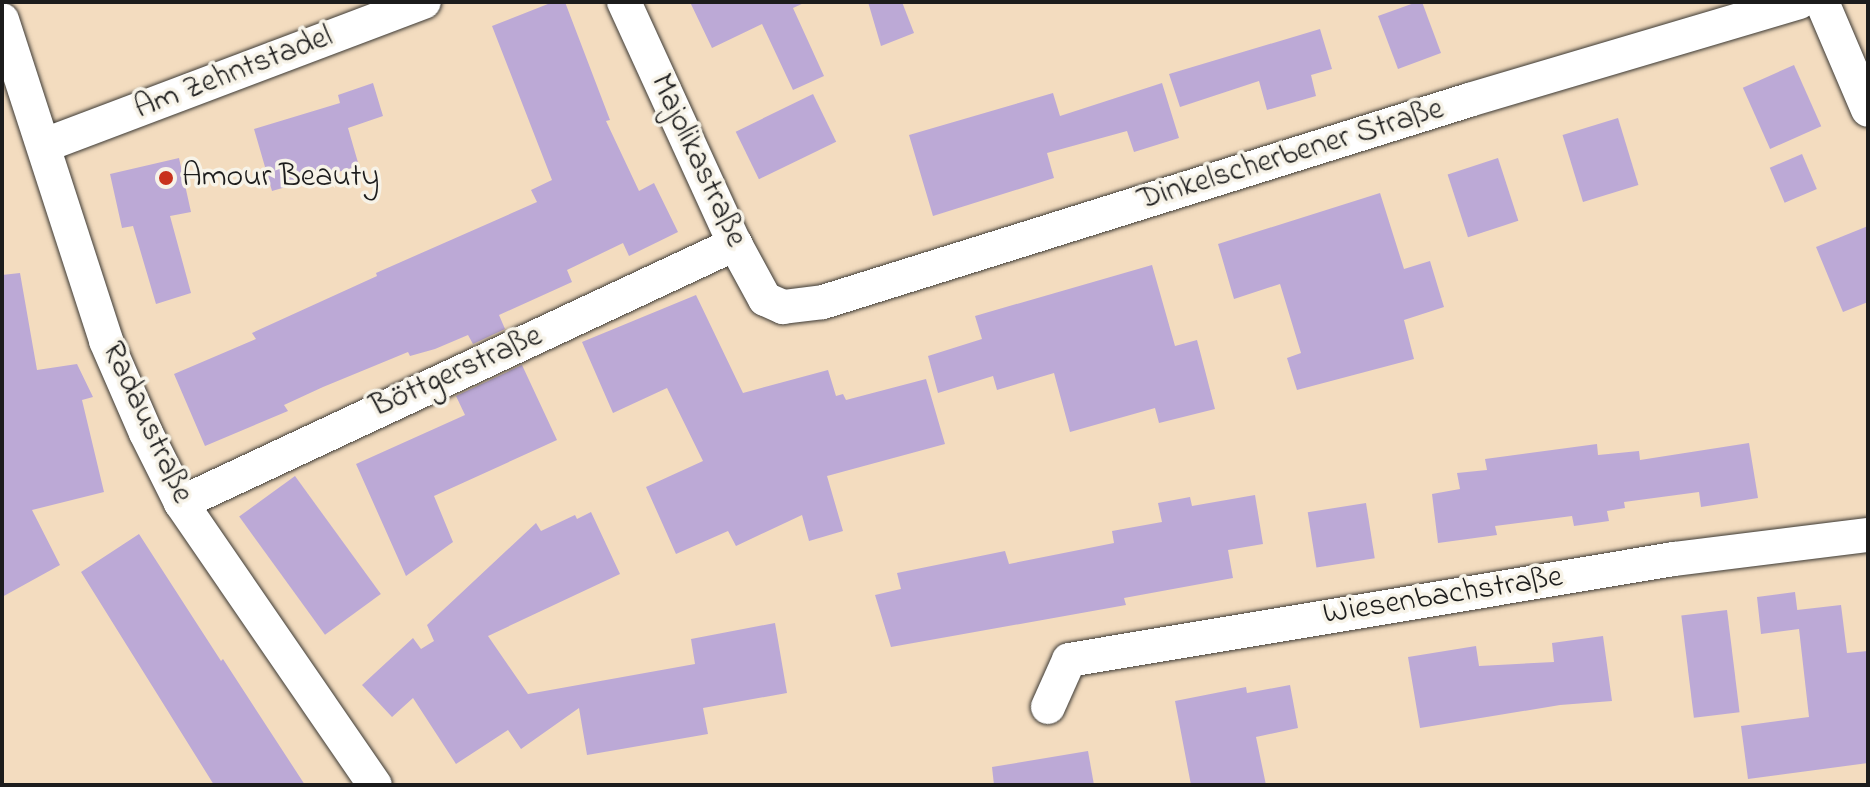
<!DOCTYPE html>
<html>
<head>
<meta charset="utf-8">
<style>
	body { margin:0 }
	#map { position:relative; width:1870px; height:787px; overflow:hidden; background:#f3dcbf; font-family:"Indie Flower",sans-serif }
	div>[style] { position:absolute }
	.building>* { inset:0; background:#bca9d6; transform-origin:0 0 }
	.roads { filter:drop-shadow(0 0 2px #3c3934) drop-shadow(0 0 2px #3c3934) }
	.minor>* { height:34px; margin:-17px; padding:0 17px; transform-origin:17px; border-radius:17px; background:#fff }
	.dots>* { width:22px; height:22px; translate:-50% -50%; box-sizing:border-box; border:4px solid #f7f3e8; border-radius:50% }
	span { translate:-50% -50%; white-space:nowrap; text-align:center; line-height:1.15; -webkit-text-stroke:7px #f7f3e8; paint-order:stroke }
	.street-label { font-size:32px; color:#1c1c1c }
	.poi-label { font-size:32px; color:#1c1c1c }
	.left { translate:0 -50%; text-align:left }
	.frame { position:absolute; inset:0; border:4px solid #1c1c1c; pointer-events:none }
</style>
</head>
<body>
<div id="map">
	<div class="building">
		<i style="clip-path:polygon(553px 2px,565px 2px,610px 120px,606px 121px,639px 191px,654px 183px,678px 232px,629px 256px,623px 243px,567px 270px,572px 282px,499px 315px,505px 329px,473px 344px,468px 335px,435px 349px,410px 356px,408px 352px,323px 387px,284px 405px,288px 411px,205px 446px,174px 374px,256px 339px,252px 333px,377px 276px,376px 273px,537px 202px,531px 190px,552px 180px,492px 26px)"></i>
		<i style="clip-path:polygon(690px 2px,806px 2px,793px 8px,824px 76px,793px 90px,762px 24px,712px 48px)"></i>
		<i style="clip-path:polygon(868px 2px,902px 2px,914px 33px,881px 46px)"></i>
		<i style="clip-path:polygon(1417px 2px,1422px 2px,1441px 53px,1398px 69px,1378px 16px)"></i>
		<i style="clip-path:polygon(1320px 29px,1332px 69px,1311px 75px,1316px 96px,1267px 110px,1259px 81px,1180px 107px,1169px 74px)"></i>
		<i style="left:1794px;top:65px;width:67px;height:56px;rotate:66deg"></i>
		<i style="clip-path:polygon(373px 83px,383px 116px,348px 128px,359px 166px,272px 191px,254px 129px,340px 103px,338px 95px)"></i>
		<i style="clip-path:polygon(1162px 83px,1179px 138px,1134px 152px,1127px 131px,1047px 153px,1054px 178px,933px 216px,909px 135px,1053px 93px,1060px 116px)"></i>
		<i style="left:813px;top:94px;width:53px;height:86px;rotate:64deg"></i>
		<i style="left:1618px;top:118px;width:70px;height:58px;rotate:73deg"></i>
		<i style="left:1802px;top:154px;width:38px;height:35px;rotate:67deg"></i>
		<i style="clip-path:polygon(179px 158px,191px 212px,170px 216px,191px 293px,156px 304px,133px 226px,122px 228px,110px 174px)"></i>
		<i style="left:1498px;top:158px;width:66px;height:53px;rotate:72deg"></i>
		<i style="clip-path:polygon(1380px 193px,1404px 269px,1430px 261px,1444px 307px,1404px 320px,1414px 359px,1297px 390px,1287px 358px,1301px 353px,1280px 284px,1234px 299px,1218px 244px)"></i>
		<i style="clip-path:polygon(1868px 226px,1868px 302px,1843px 312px,1816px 247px)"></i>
		<i style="clip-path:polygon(1152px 265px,1175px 346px,1197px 340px,1215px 409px,1159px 423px,1155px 408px,1070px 432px,1054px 373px,997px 390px,993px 376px,938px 393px,928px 356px,982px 339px,975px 316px)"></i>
		<i style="clip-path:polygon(20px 273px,37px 370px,77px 364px,93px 397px,82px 400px,104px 492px,32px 510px,60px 565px,2px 597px,2px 275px)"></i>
		<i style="clip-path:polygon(696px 295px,743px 393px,828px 370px,836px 396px,843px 394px,846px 400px,926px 379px,945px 444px,827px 476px,843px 531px,809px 541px,802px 515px,736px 546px,728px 531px,676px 554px,646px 487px,703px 461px,667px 388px,613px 413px,582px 342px)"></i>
		<i style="clip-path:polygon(522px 365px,557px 440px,434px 496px,453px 542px,406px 576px,356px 464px,465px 415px,456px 396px)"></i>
		<i style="clip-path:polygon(1749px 443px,1758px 498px,1701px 507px,1699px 492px,1624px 502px,1625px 508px,1607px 511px,1609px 521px,1574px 526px,1572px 516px,1495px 526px,1497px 535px,1438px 543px,1432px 494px,1460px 489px,1457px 473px,1487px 470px,1485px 459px,1597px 444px,1598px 455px,1639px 451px,1640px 460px)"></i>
		<i style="left:295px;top:476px;width:146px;height:69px;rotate:54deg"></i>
		<i style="clip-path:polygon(1255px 495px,1263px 544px,1228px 550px,1233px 578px,1124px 598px,1126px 605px,891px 647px,875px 595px,901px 589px,897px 573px,1005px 551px,1009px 564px,1114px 543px,1112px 531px,1162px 522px,1158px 503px,1190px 497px,1192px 506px)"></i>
		<i style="left:1366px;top:503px;width:56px;height:59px;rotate:81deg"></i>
		<i style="clip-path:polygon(591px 512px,620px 574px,488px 636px,528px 694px,695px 664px,691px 639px,775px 623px,787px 693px,703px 708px,708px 734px,587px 755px,579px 708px,521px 749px,508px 730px,456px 764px,413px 698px,392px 717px,362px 685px,413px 638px,421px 649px,434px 641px,427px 625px,536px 523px,541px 531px,575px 515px,577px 519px)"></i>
		<i style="clip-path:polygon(139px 534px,221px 661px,223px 659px,305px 785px,214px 785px,81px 572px)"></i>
		<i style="clip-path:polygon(1795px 592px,1798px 616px,1797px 610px,1841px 605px,1847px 653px,1868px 651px,1868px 763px,1748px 779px,1741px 726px,1809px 717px,1799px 629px,1761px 634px,1757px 597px)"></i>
		<i style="left:1727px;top:610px;width:103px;height:46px;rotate:83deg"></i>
		<i style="clip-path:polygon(1603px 636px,1612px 701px,1560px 705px,1420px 728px,1408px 657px,1476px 646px,1479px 666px,1554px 662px,1552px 643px)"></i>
		<i style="clip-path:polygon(1290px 685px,1298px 728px,1256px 737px,1266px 785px,1191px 785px,1175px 701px,1246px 687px,1247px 693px)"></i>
		<i style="clip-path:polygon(1088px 751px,1094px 785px,994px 785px,992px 767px)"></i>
	</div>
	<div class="roads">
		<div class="minor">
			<i style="left:624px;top:2px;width:266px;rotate:65.4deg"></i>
			<i style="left:735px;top:244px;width:63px;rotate:61.4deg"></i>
			<i style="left:765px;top:299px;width:20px;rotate:24deg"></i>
			<i style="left:783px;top:307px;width:40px;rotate:-7.1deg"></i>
			<i style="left:823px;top:302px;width:677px;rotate:-17.36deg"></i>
			<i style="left:1469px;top:100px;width:344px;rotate:-16.5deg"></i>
			<i style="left:1822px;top:2px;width:117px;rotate:66.9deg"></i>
			<i style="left:2px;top:20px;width:337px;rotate:72deg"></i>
			<i style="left:106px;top:341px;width:100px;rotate:66.5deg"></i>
			<i style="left:146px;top:433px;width:78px;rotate:63.4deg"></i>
			<i style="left:181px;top:503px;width:342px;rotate:55.5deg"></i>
			<i style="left:45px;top:145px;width:405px;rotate:-20.7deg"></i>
			<i style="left:181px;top:503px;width:612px;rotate:-25.06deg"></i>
			<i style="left:1048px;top:707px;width:51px;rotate:-65.9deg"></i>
			<i style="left:1069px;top:660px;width:613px;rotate:-9.48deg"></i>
			<i style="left:1674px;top:559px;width:195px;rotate:-7.1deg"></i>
		</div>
	</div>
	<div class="dots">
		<i style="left:166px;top:178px;background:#c8321e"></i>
	</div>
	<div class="street-label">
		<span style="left:234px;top:74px;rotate:-21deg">Am Zehntstadel</span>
		<span style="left:1291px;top:156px;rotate:-17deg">Dinkelscherbener Straße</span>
		<span style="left:697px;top:161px;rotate:65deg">Majolikastraße</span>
		<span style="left:457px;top:373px;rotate:-24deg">Böttgerstraße</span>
		<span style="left:146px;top:423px;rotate:65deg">Radaustraße</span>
		<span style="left:1443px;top:597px;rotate:-9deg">Wiesenbachstraße</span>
	</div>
	<div class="poi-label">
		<span class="left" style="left:182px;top:178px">Amour Beauty</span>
	</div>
	<div class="frame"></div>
</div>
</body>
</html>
